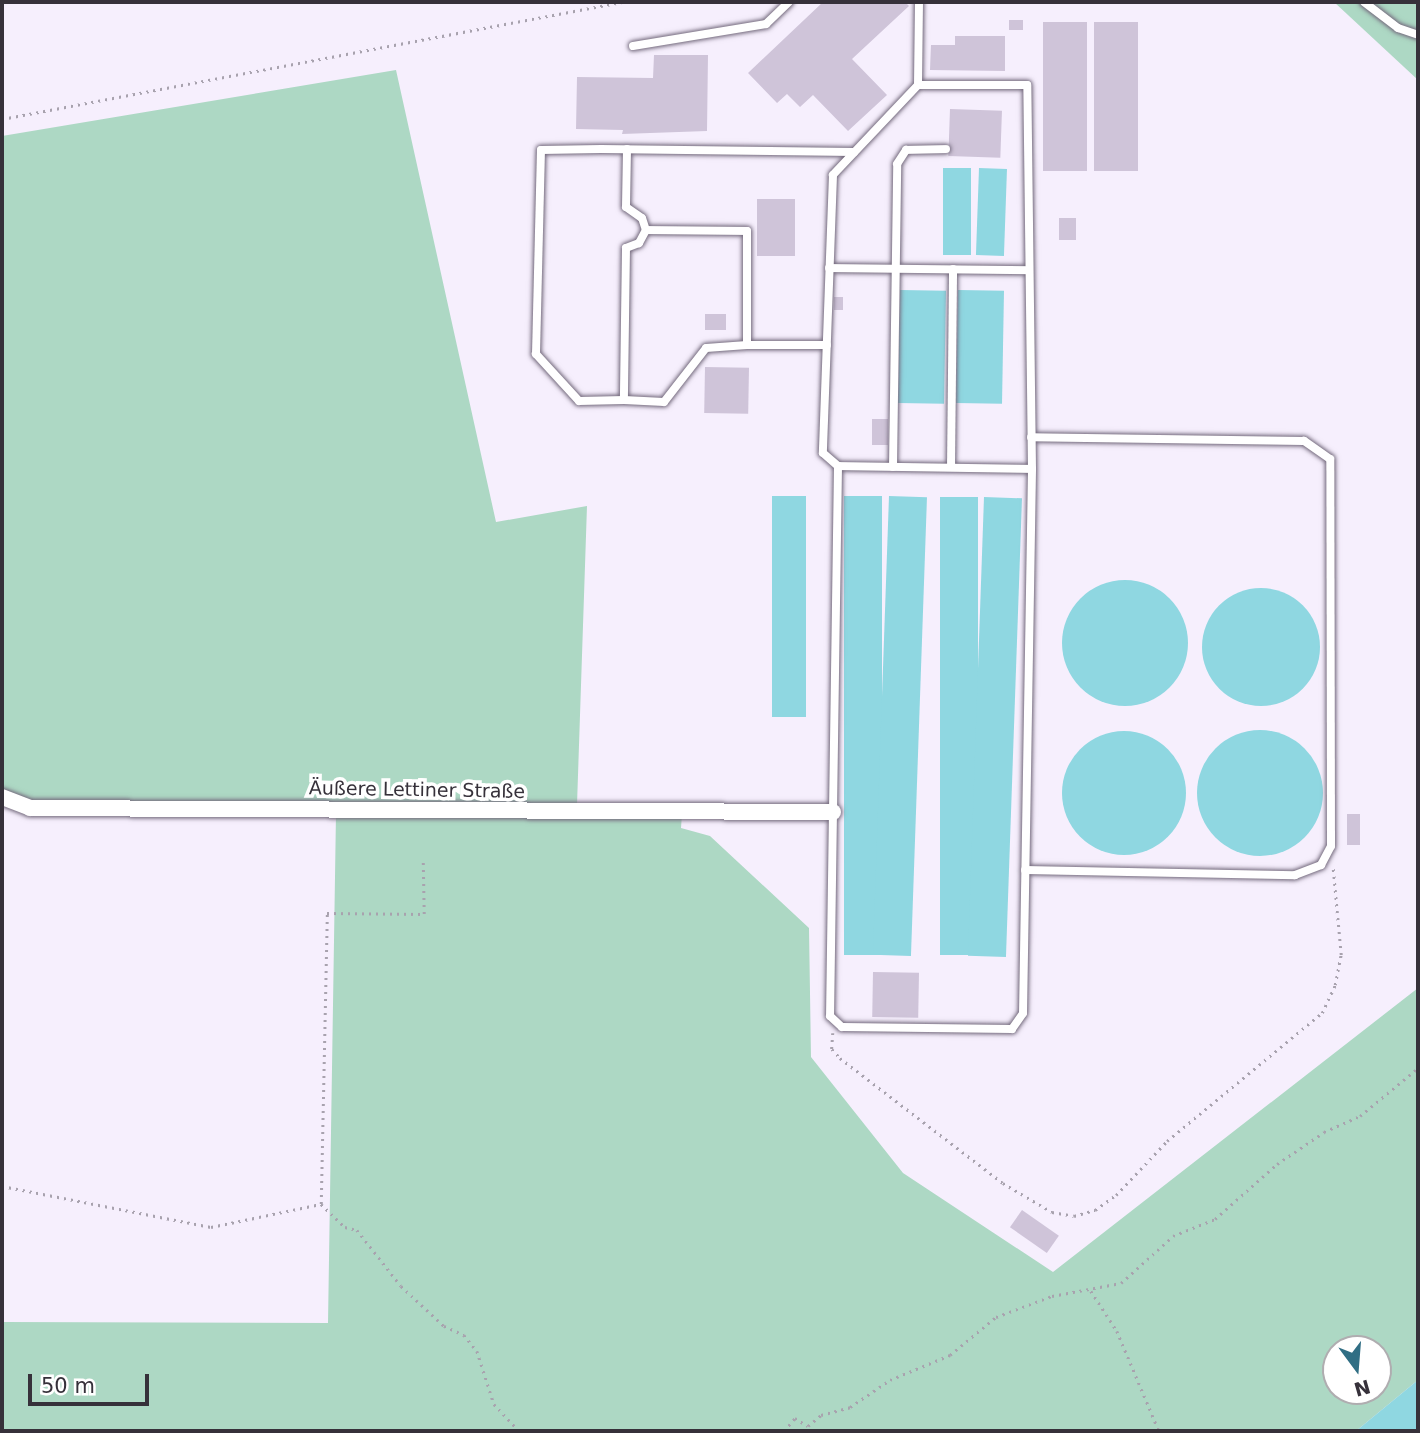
<!DOCTYPE html>
<html>
<head>
<meta charset="utf-8">
<style>
	body { margin:0 }
	#map { position:relative; width:1420px; height:1433px; overflow:hidden; background:#f6effd; font-family:"DejaVu Sans",sans-serif }
	div>[style] { position:absolute }
	.green>* { inset:0; background:#add8c4 }
	.water>* { inset:0; background:#8fd7e1; transform-origin:0 0 }
	.round { border-radius:50% }
	.building>* { inset:0; background:#cfc4d9; transform-origin:0 0 }
	.path>* { height:2.5px; margin-top:-1.25px; transform-origin:0; background:repeating-linear-gradient(90deg,#a8a2ae 0 2px,transparent 0 7px) }
	.roads { filter:drop-shadow(0 0 2px #746a7d) drop-shadow(0 0 2px #746a7d) }
	.lane>* { height:8px; margin:-4px; padding:0 4px; transform-origin:4px; border-radius:4px; background:#fff }
	.street>* { height:16px; margin:-8px; padding:0 8px; transform-origin:8px; border-radius:8px; background:#fff }
	span { translate:-50% -50%; white-space:nowrap; text-align:center; line-height:1.15; -webkit-text-stroke:7px #fff; paint-order:stroke }
	.street-label { font-size:19px; color:#36313a }
	.frame { position:absolute; inset:0; border:4px solid #36313a; pointer-events:none }
	.north { position:absolute; left:1322px; top:1335px; width:70px; height:70px; box-sizing:border-box; background:#fff; border:2px solid #afadb0; border-radius:50%; rotate:164deg; font-size:19px; font-weight:700; line-height:28px; text-align:center; color:#36313a }
	.north::after { content:''; display:block; margin:auto; width:24px; height:32px; background:#306e84; clip-path:polygon(50% 0,100% 100%,50% 72%,0 100%) }
	.scale { position:absolute; left:28px; top:1374px; width:121px; height:32px; box-sizing:border-box; border:4px solid #36313a; border-top:0; padding-left:9px; font-size:21px; line-height:24px; white-space:nowrap; color:#36313a; -webkit-text-stroke:5px #fff; paint-order:stroke }
</style>
</head>
<body>
<div id="map">
	<div class="green">
		<i style="clip-path:polygon(1334px 2px,1418px 2px,1418px 80px)"></i>
		<i style="clip-path:polygon(evenodd,396px 70px,496px 522px,587px 506px,577px 805px,682px 814px,681px 828px,710px 836px,809px 928px,811px 1057px,903px 1173px,1053px 1272px,1418px 988px,1418px 1380px,1356px 1431px,2px 1431px,2px 1322px,328px 1323px,336px 813px,35px 804px,2px 794px,2px 136px,396px 70px,1336px 1349px,1378px 1349px,1378px 1391px,1336px 1391px,1336px 1349px)"></i>
	</div>
	<div class="water">
		<i style="left:943px;top:168px;width:28px;height:87px"></i>
		<i style="left:979px;top:168px;width:28px;height:87px;rotate:2deg"></i>
		<i style="left:900px;top:290px;width:46px;height:113px;rotate:1deg"></i>
		<i style="left:958px;top:290px;width:46px;height:113px;rotate:1deg"></i>
		<i style="left:772px;top:496px;width:34px;height:221px"></i>
		<i style="left:844px;top:496px;width:38px;height:459px"></i>
		<i style="left:889px;top:496px;width:38px;height:459px;rotate:2deg"></i>
		<i style="left:940px;top:497px;width:38px;height:458px"></i>
		<i style="left:984px;top:497px;width:38px;height:459px;rotate:2deg"></i>
		<i class="round" style="left:1062px;top:580px;width:126px;height:126px"></i>
		<i class="round" style="left:1202px;top:588px;width:118px;height:118px"></i>
		<i class="round" style="left:1197px;top:730px;width:126px;height:126px"></i>
		<i class="round" style="left:1062px;top:731px;width:124px;height:124px"></i>
		<i style="clip-path:polygon(1418px 1380px,1418px 1431px,1356px 1431px)"></i>
	</div>
	<div class="building">
		<i style="clip-path:polygon(823px 2px,905px 2px,909px 6px,852px 59px,887px 95px,848px 131px,813px 95px,800px 107px,787px 94px,777px 103px,748px 73px)"></i>
		<i style="left:1009px;top:20px;width:14px;height:10px"></i>
		<i style="left:1043px;top:22px;width:44px;height:149px"></i>
		<i style="left:1094px;top:22px;width:44px;height:149px"></i>
		<i style="clip-path:polygon(955px 36px,1005px 36px,1005px 71px,930px 70px,931px 45px,955px 45px)"></i>
		<i style="clip-path:polygon(654px 55px,708px 55px,707px 131px,622px 134px,623px 130px,576px 129px,577px 77px,653px 78px)"></i>
		<i style="left:950px;top:109px;width:52px;height:47px;rotate:2deg"></i>
		<i style="left:757px;top:199px;width:38px;height:57px"></i>
		<i style="left:1059px;top:218px;width:17px;height:22px"></i>
		<i style="left:834px;top:297px;width:9px;height:13px"></i>
		<i style="left:705px;top:314px;width:21px;height:16px"></i>
		<i style="left:705px;top:367px;width:44px;height:46px;rotate:1deg"></i>
		<i style="left:872px;top:419px;width:16px;height:26px"></i>
		<i style="left:1347px;top:814px;width:13px;height:31px"></i>
		<i style="left:873px;top:972px;width:46px;height:45px;rotate:1deg"></i>
		<i style="left:1022px;top:1210px;width:45px;height:21px;rotate:35deg"></i>
	</div>
	<div class="path">
		<i style="left:2px;top:119px;width:631px;rotate:-10.69deg"></i>
		<i style="left:833px;top:1033px;width:16px;rotate:94deg"></i>
		<i style="left:832px;top:1049px;width:12px;rotate:48deg"></i>
		<i style="left:840px;top:1058px;width:205px;rotate:37.5deg"></i>
		<i style="left:1003px;top:1183px;width:57px;rotate:30.6deg"></i>
		<i style="left:1052px;top:1212px;width:22px;rotate:10deg"></i>
		<i style="left:1074px;top:1216px;width:22px;rotate:-16deg"></i>
		<i style="left:1095px;top:1210px;width:26px;rotate:-36deg"></i>
		<i style="left:1116px;top:1195px;width:74px;rotate:-46.6deg"></i>
		<i style="left:1167px;top:1141px;width:201px;rotate:-39.6deg"></i>
		<i style="left:1322px;top:1013px;width:31px;rotate:-65deg"></i>
		<i style="left:1335px;top:985px;width:31px;rotate:-79deg"></i>
		<i style="left:1341px;top:955px;width:87px;rotate:-95.3deg"></i>
		<i style="left:2px;top:1186px;width:213px;rotate:11.1deg"></i>
		<i style="left:211px;top:1227px;width:112px;rotate:-11.8deg"></i>
		<i style="left:321px;top:1204px;width:291px;rotate:-88.8deg"></i>
		<i style="left:327px;top:913px;width:97px;rotate:0.6deg"></i>
		<i style="left:424px;top:914px;width:54px;rotate:-91.1deg"></i>
		<i style="left:321px;top:1204px;width:33px;rotate:44deg"></i>
		<i style="left:345px;top:1227px;width:12px;rotate:14deg"></i>
		<i style="left:357px;top:1230px;width:71px;rotate:51.8deg"></i>
		<i style="left:401px;top:1286px;width:59px;rotate:42.9deg"></i>
		<i style="left:444px;top:1326px;width:22px;rotate:24deg"></i>
		<i style="left:464px;top:1335px;width:21px;rotate:51deg"></i>
		<i style="left:477px;top:1351px;width:56px;rotate:72.2deg"></i>
		<i style="left:494px;top:1404px;width:37px;rotate:47deg"></i>
		<i style="left:1418px;top:1231px;width:3px;rotate:90deg"></i>
		<i style="left:1091px;top:1291px;width:48px;rotate:57deg"></i>
		<i style="left:1117px;top:1331px;width:108px;rotate:67.2deg"></i>
		<i style="left:784px;top:1431px;width:17px;rotate:-50deg"></i>
		<i style="left:795px;top:1418px;width:15px;rotate:32deg"></i>
		<i style="left:808px;top:1426px;width:17px;rotate:-40deg"></i>
		<i style="left:821px;top:1415px;width:30px;rotate:-15deg"></i>
		<i style="left:850px;top:1407px;width:48px;rotate:-34deg"></i>
		<i style="left:890px;top:1380px;width:65px;rotate:-22.6deg"></i>
		<i style="left:950px;top:1355px;width:60px;rotate:-39.6deg"></i>
		<i style="left:996px;top:1317px;width:60px;rotate:-20.6deg"></i>
		<i style="left:1052px;top:1296px;width:70px;rotate:-10.7deg"></i>
		<i style="left:1121px;top:1283px;width:70px;rotate:-42.1deg"></i>
		<i style="left:1173px;top:1236px;width:45px;rotate:-22deg"></i>
		<i style="left:1215px;top:1219px;width:83px;rotate:-41.6deg"></i>
		<i style="left:1277px;top:1164px;width:57px;rotate:-34.2deg"></i>
		<i style="left:1324px;top:1132px;width:39px;rotate:-24deg"></i>
		<i style="left:1360px;top:1116px;width:75px;rotate:-39.6deg"></i>
	</div>
	<div class="roads">
		<div class="lane">
			<i style="left:919px;top:2px;width:83px;rotate:90.7deg"></i>
			<i style="left:918px;top:85px;width:124px;rotate:133.4deg"></i>
			<i style="left:833px;top:175px;width:278px;rotate:92.1deg"></i>
			<i style="left:823px;top:453px;width:20px;rotate:41deg"></i>
			<i style="left:838px;top:466px;width:194px;rotate:0.9deg"></i>
			<i style="left:1364px;top:2px;width:43px;rotate:37.4deg"></i>
			<i style="left:1398px;top:28px;width:21px;rotate:19deg"></i>
			<i style="left:633px;top:46px;width:135px;rotate:-9.4deg"></i>
			<i style="left:766px;top:24px;width:32px;rotate:-44deg"></i>
			<i style="left:627px;top:149px;width:58px;rotate:91deg"></i>
			<i style="left:626px;top:207px;width:19px;rotate:35deg"></i>
			<i style="left:642px;top:218px;width:13px;rotate:72deg"></i>
			<i style="left:646px;top:230px;width:15px;rotate:118deg"></i>
			<i style="left:639px;top:243px;width:14px;rotate:159deg"></i>
			<i style="left:626px;top:248px;width:152px;rotate:90.8deg"></i>
			<i style="left:624px;top:400px;width:45px;rotate:178.7deg"></i>
			<i style="left:579px;top:401px;width:64px;rotate:-132.5deg"></i>
			<i style="left:536px;top:354px;width:204px;rotate:-88.6deg"></i>
			<i style="left:541px;top:150px;width:60px;rotate:-1deg"></i>
			<i style="left:601px;top:149px;width:253px;rotate:0.7deg"></i>
			<i style="left:646px;top:230px;width:101px;rotate:0.6deg"></i>
			<i style="left:747px;top:231px;width:114px;rotate:90deg"></i>
			<i style="left:747px;top:345px;width:80px"></i>
			<i style="left:829px;top:268px;width:200px;rotate:0.6deg"></i>
			<i style="left:624px;top:400px;width:40px;rotate:2.9deg"></i>
			<i style="left:664px;top:402px;width:68px;rotate:-52.1deg"></i>
			<i style="left:706px;top:348px;width:41px;rotate:-4.2deg"></i>
			<i style="left:838px;top:466px;width:550px;rotate:90.83deg"></i>
			<i style="left:830px;top:1016px;width:16px;rotate:43deg"></i>
			<i style="left:842px;top:1027px;width:170px;rotate:0.7deg"></i>
			<i style="left:1012px;top:1029px;width:19px;rotate:-55deg"></i>
			<i style="left:1023px;top:1013px;width:544px;rotate:-89.05deg"></i>
			<i style="left:1032px;top:469px;width:384px;rotate:-90.7deg"></i>
			<i style="left:1027px;top:85px;width:109px;rotate:180deg"></i>
			<i style="left:893px;top:467px;width:303px;rotate:-89.2deg"></i>
			<i style="left:897px;top:164px;width:17px;rotate:-57deg"></i>
			<i style="left:906px;top:150px;width:40px;rotate:-1.4deg"></i>
			<i style="left:951px;top:467px;width:198px;rotate:-89.4deg"></i>
			<i style="left:1025px;top:870px;width:270px;rotate:1.1deg"></i>
			<i style="left:1295px;top:875px;width:28px;rotate:-21deg"></i>
			<i style="left:1321px;top:865px;width:21px;rotate:-62deg"></i>
			<i style="left:1331px;top:846px;width:387px;rotate:-90.1deg"></i>
			<i style="left:1330px;top:459px;width:32px;rotate:-145deg"></i>
			<i style="left:1304px;top:441px;width:273px;rotate:-179.2deg"></i>
		</div>
		<div class="street">
			<i style="left:2px;top:797px;width:30px;rotate:21deg"></i>
			<i style="left:30px;top:808px;width:803px;rotate:0.29deg"></i>
		</div>
	</div>
	<div class="street-label">
		<span style="left:417px;top:790px;rotate:1deg">Äußere Lettiner Straße</span>
	</div>
	<div class="frame"></div>
	<div class="north">N</div>
	<div class="scale">50 m</div>
</div>
</body>
</html>
